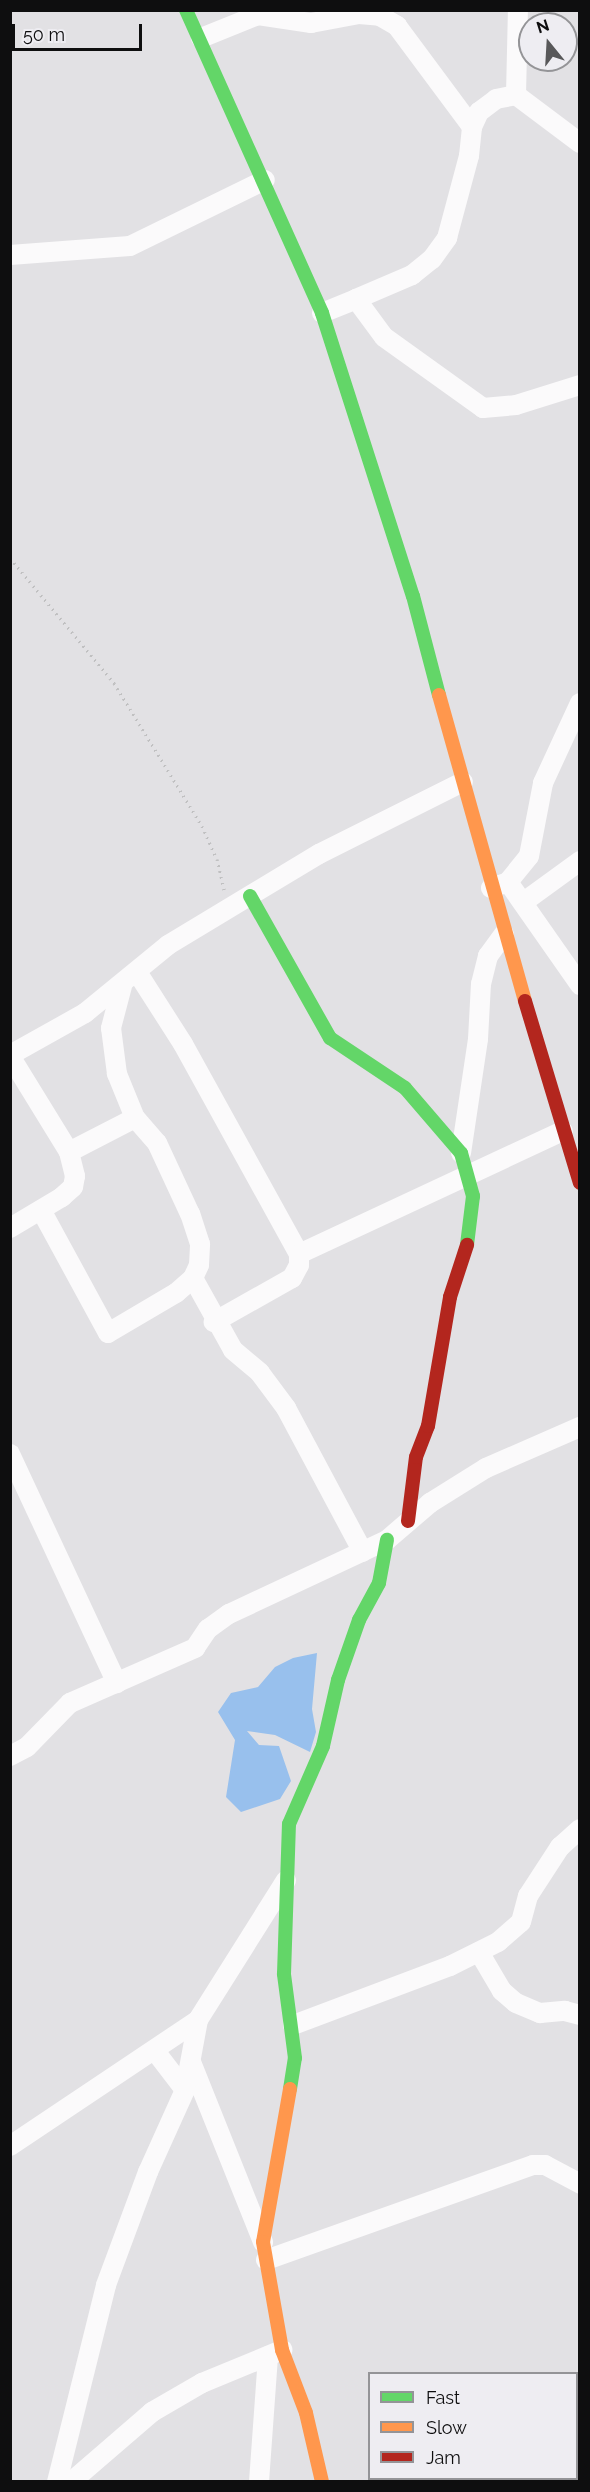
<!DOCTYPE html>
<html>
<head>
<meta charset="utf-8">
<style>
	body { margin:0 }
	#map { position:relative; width:590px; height:2492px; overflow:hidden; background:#e2e1e4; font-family:Raleway,sans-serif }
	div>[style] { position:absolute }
	.water>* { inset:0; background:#98c0ed }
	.path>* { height:3px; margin-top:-1.5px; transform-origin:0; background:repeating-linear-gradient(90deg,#c0c0c1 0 1.5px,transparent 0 6px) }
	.street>* { height:20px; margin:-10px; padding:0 10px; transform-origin:10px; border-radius:10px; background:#fbfafb }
	.fast>* { height:14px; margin:-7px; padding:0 7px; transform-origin:7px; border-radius:7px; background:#63d668 }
	.slow>* { height:14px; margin:-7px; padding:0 7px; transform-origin:7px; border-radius:7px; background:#ff974d }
	.jam>* { height:14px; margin:-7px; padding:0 7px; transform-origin:7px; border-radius:7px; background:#b3261e }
	span { translate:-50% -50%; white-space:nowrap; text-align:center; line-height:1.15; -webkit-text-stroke:4.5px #eeedf2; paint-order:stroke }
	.frame { position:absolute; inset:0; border:12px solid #0e0e0f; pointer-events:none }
	.legend { position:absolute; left:368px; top:2372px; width:210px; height:108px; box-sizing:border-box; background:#eeedf2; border:2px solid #949497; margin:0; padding:8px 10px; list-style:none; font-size:18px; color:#0e0e0f }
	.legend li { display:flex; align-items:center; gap:12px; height:30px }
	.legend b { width:30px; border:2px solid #949497 }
	.north { position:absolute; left:518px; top:12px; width:60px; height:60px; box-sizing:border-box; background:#eeedf2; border:2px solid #949497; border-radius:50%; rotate:342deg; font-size:16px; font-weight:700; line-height:24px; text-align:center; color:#0e0e0f }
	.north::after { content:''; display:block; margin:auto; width:21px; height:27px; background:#58585a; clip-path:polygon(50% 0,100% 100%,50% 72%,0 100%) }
	.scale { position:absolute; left:12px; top:24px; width:130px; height:27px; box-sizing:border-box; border:3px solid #0e0e0f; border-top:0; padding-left:8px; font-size:18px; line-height:21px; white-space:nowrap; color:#0e0e0f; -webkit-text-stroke:4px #eeedf2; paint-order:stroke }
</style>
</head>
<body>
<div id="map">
	<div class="water">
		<i style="clip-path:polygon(317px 1653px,312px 1709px,316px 1732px,310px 1752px,275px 1735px,247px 1731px,259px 1745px,279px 1746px,291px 1781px,280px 1799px,241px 1812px,226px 1797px,235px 1740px,218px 1712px,231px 1693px,258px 1687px,275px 1667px,293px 1658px)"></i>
	</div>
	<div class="path">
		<i style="left:10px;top:558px;width:163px;rotate:50.2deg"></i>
		<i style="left:114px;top:683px;width:168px;rotate:58.4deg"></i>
		<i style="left:202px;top:826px;width:36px;rotate:66deg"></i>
		<i style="left:217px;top:859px;width:32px;rotate:77deg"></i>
	</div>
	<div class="street">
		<i style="left:201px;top:38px;width:61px;rotate:-22deg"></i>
		<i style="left:258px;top:15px;width:54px;rotate:8.6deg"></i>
		<i style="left:311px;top:23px;width:49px;rotate:-10.6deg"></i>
		<i style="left:359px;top:14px;width:21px;rotate:5deg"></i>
		<i style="left:380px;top:16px;width:20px;rotate:30deg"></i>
		<i style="left:397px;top:26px;width:126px;rotate:53.4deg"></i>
		<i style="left:516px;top:95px;width:85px;rotate:-88.7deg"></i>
		<i style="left:10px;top:255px;width:120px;rotate:-4.3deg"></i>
		<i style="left:130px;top:246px;width:150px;rotate:-26.1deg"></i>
		<i style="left:356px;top:299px;width:61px;rotate:-23.2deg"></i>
		<i style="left:412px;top:275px;width:26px;rotate:-39deg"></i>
		<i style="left:432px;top:259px;width:26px;rotate:-54deg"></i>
		<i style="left:447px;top:238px;width:85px;rotate:-75deg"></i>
		<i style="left:469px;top:156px;width:29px;rotate:-84deg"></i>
		<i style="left:472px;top:127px;width:17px;rotate:-65deg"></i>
		<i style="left:479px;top:112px;width:21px;rotate:-37deg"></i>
		<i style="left:496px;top:99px;width:20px;rotate:-11deg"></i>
		<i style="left:516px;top:95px;width:80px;rotate:36.9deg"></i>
		<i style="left:322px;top:313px;width:37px;rotate:-22deg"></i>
		<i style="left:356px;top:299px;width:47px;rotate:53.6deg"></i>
		<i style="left:384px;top:337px;width:122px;rotate:35.6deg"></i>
		<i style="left:483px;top:408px;width:33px;rotate:-5deg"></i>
		<i style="left:516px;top:405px;width:67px;rotate:-17.4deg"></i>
		<i style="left:508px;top:882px;width:126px;rotate:55deg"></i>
		<i style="left:491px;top:888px;width:18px;rotate:-19deg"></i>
		<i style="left:508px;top:882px;width:33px;rotate:-51deg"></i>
		<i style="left:529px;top:856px;width:74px;rotate:-79.1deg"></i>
		<i style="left:543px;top:783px;width:88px;rotate:-65.2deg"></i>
		<i style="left:525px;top:901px;width:68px;rotate:-36deg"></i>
		<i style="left:137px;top:972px;width:85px;rotate:57.4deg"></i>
		<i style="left:183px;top:1044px;width:240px;rotate:61.1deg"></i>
		<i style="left:299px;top:1254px;width:11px;rotate:90deg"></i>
		<i style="left:299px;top:1265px;width:15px;rotate:118deg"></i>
		<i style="left:292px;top:1278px;width:90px;rotate:150.6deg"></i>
		<i style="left:10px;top:1055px;width:86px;rotate:-29.2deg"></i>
		<i style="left:85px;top:1013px;width:107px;rotate:-39.3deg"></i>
		<i style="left:168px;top:945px;width:176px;rotate:-31.1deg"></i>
		<i style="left:319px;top:854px;width:161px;rotate:-26.6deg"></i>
		<i style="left:10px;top:1056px;width:113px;rotate:58.4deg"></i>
		<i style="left:69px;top:1152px;width:25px;rotate:76deg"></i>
		<i style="left:75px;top:1176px;width:11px;rotate:100deg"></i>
		<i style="left:73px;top:1187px;width:15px;rotate:138deg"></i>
		<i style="left:62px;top:1197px;width:61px;rotate:149.2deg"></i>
		<i style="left:69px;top:1152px;width:74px;rotate:-27.3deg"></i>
		<i style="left:461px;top:1153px;width:115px;rotate:-81.5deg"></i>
		<i style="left:478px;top:1039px;width:55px;rotate:-86.9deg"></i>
		<i style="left:481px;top:984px;width:29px;rotate:-76deg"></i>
		<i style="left:488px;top:956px;width:27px;rotate:-54deg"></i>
		<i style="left:41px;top:1210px;width:140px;rotate:61.4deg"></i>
		<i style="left:108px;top:1333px;width:79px;rotate:-30.5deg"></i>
		<i style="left:176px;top:1293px;width:23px;rotate:-41deg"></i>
		<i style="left:193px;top:1278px;width:14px;rotate:-65deg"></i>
		<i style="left:199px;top:1265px;width:21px;rotate:-87deg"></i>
		<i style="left:200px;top:1244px;width:32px;rotate:-108deg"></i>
		<i style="left:190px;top:1214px;width:78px;rotate:-114.9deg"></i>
		<i style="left:157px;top:1143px;width:33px;rotate:-131deg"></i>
		<i style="left:135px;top:1118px;width:48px;rotate:-112.2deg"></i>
		<i style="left:117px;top:1074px;width:46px;rotate:-97.4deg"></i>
		<i style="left:111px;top:1028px;width:43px;rotate:-75.3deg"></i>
		<i style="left:299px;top:1254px;width:291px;rotate:-25deg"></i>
		<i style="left:193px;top:1278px;width:82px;rotate:60.9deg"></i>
		<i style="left:233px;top:1350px;width:35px;rotate:40deg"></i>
		<i style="left:260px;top:1373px;width:44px;rotate:53.4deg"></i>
		<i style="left:286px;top:1408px;width:163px;rotate:61.9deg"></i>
		<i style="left:10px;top:1454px;width:253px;rotate:65deg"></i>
		<i style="left:10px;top:1756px;width:19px;rotate:-28deg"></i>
		<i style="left:27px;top:1747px;width:62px;rotate:-45.7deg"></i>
		<i style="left:70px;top:1703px;width:137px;rotate:-23.7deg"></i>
		<i style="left:195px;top:1648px;width:23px;rotate:-56deg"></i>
		<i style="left:208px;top:1629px;width:26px;rotate:-36deg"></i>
		<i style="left:229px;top:1614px;width:174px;rotate:-25.1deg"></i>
		<i style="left:387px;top:1540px;width:57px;rotate:-40.7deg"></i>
		<i style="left:430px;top:1503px;width:66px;rotate:-32deg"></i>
		<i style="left:486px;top:1468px;width:103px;rotate:-23.6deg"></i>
		<i style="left:479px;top:1952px;width:45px;rotate:59.5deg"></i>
		<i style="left:502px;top:1991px;width:18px;rotate:41deg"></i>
		<i style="left:516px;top:2003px;width:26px;rotate:23deg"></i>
		<i style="left:540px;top:2013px;width:25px;rotate:-5deg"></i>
		<i style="left:565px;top:2011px;width:16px;rotate:15deg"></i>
		<i style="left:293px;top:2025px;width:168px;rotate:-20.6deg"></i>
		<i style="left:450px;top:1966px;width:54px;rotate:-26.6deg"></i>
		<i style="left:498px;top:1942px;width:30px;rotate:-41deg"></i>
		<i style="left:521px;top:1922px;width:27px;rotate:-75deg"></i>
		<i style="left:528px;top:1896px;width:59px;rotate:-56.9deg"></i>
		<i style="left:560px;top:1847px;width:27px;rotate:-42deg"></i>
		<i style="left:155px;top:2051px;width:49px;rotate:52.4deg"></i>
		<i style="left:191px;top:2062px;width:194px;rotate:68.2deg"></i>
		<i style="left:10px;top:2146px;width:226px;rotate:-33.8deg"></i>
		<i style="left:198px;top:2020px;width:165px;rotate:-57.8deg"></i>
		<i style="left:266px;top:2260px;width:283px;rotate:-19.6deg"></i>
		<i style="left:533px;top:2165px;width:12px"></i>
		<i style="left:545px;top:2165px;width:40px;rotate:28deg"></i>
		<i style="left:57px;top:2482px;width:203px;rotate:-76deg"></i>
		<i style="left:106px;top:2285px;width:121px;rotate:-69.6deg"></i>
		<i style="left:148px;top:2172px;width:90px;rotate:-65.7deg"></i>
		<i style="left:185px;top:2090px;width:71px;rotate:-79.5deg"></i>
		<i style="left:71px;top:2482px;width:107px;rotate:-40.8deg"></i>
		<i style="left:152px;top:2412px;width:58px;rotate:-30.1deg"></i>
		<i style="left:202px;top:2383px;width:87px;rotate:-22.4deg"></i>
		<i style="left:259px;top:2482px;width:126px;rotate:-85.9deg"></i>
	</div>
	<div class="fast">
		<i style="left:186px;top:10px;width:332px;rotate:65.8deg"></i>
		<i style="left:322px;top:313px;width:297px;rotate:72.2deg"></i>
		<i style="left:413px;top:596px;width:102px;rotate:75.3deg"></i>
		<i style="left:250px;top:896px;width:163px;rotate:60.6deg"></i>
		<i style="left:330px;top:1038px;width:90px;rotate:33.7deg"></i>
		<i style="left:405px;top:1088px;width:86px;rotate:49.3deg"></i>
		<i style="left:461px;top:1153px;width:45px;rotate:74.4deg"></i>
		<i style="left:473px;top:1196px;width:49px;rotate:97deg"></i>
		<i style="left:290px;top:2089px;width:31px;rotate:-81deg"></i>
		<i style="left:295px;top:2058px;width:85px;rotate:-97.5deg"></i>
		<i style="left:284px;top:1974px;width:150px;rotate:-88.1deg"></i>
		<i style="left:289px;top:1824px;width:85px;rotate:-66.4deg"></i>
		<i style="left:323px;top:1746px;width:68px;rotate:-77.2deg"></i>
		<i style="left:338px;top:1680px;width:64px;rotate:-70.7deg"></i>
		<i style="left:359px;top:1620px;width:42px;rotate:-61.6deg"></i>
		<i style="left:379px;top:1583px;width:44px;rotate:-79.5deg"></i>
	</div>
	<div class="slow">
		<i style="left:439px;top:695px;width:318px;rotate:74.3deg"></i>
		<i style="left:290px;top:2089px;width:155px;rotate:100deg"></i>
		<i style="left:263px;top:2242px;width:110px;rotate:80deg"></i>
		<i style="left:282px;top:2350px;width:67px;rotate:69.1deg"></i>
		<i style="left:306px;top:2413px;width:71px;rotate:76.9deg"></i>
	</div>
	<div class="jam">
		<i style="left:525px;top:1001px;width:190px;rotate:73.2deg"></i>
		<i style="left:408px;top:1521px;width:64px;rotate:-82.9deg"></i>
		<i style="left:416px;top:1457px;width:33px;rotate:-69deg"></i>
		<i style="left:428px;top:1426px;width:131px;rotate:-80.3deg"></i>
		<i style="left:450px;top:1297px;width:55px;rotate:-71.9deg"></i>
	</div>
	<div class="frame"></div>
	<ul class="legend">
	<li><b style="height:8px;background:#63d668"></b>Fast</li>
	<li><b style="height:8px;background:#ff974d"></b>Slow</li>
	<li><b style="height:8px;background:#b3261e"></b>Jam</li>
	</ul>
	<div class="north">N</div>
	<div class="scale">50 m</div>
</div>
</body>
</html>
